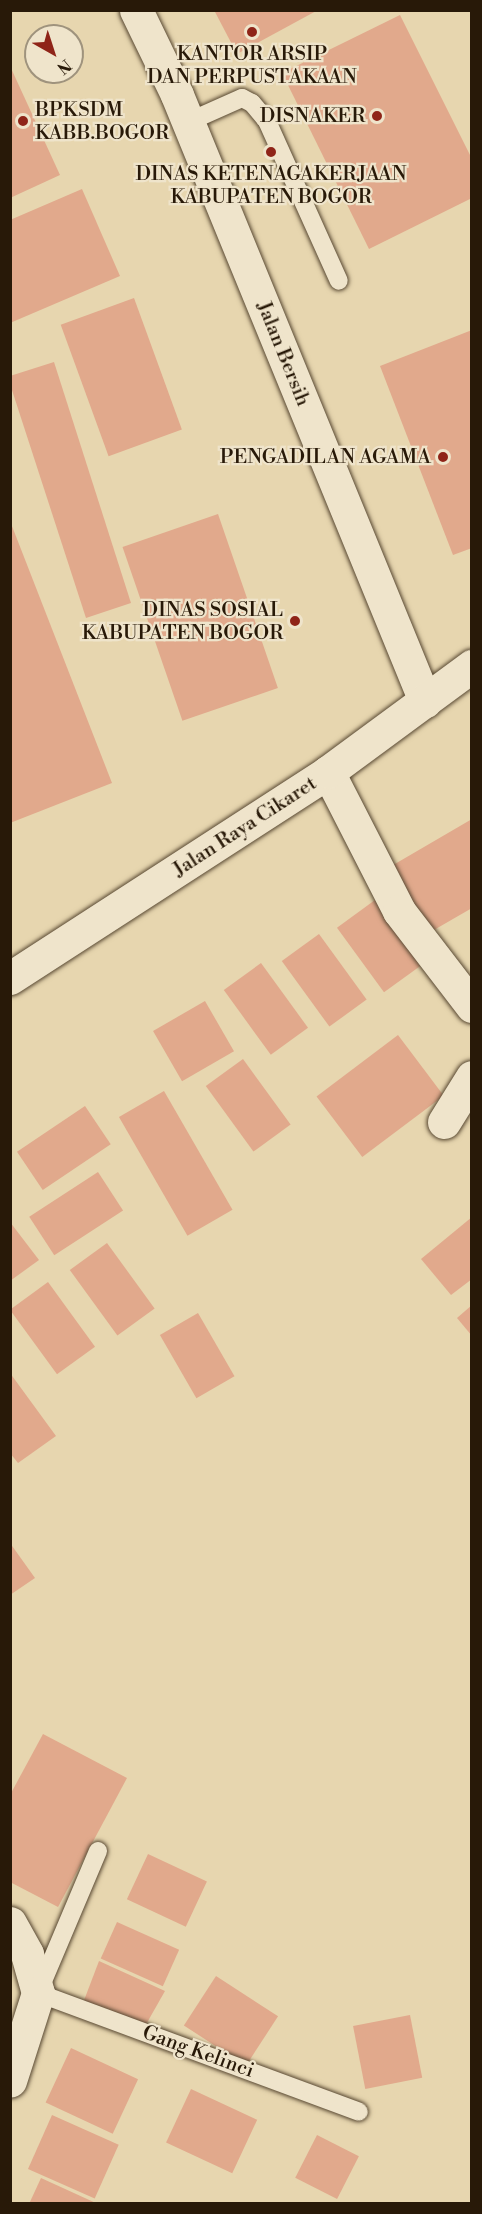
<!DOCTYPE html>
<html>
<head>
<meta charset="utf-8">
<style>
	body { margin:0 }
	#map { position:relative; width:482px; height:2214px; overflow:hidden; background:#e7d6af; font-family:"Libre Bodoni",serif }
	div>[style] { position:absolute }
	.building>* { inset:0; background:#e1a98c; transform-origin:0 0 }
	.roads { filter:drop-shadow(0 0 2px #584832) drop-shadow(0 0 2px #584832) }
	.service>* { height:18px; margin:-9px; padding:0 9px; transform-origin:9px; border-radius:9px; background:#efe4cb }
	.minor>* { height:33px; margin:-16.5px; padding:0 16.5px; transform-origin:16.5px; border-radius:16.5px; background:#efe4cb }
	.tertiary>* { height:33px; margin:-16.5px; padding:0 16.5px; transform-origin:16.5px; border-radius:16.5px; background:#efe4cb }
	.secondary>* { height:33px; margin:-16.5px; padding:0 16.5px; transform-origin:16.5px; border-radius:16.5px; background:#efe4cb }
	.dots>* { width:16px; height:16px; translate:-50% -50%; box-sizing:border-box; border:3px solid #efe4cb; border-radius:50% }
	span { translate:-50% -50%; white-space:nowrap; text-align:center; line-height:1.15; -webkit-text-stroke:4.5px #efe4cb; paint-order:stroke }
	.poi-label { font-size:20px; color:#281908 }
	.left { translate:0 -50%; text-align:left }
	.right { translate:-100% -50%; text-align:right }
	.street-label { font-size:20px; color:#281908 }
	.frame { position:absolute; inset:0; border:12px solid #281908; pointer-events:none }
	.north { position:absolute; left:24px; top:24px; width:60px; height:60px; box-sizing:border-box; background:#efe4cb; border:2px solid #9f937d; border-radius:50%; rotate:141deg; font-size:16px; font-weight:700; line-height:24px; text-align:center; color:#281908 }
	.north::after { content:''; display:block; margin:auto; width:21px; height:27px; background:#8f2418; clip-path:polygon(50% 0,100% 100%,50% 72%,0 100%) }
</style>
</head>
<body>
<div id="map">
	<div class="building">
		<i style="clip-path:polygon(214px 10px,318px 10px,237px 54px)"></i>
		<i style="clip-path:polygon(400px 15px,472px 159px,472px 198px,369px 249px,282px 73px)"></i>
		<i style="clip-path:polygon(10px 66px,60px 175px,10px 198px)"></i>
		<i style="clip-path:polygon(82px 189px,120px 276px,10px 323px,10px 220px)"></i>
		<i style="left:134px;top:298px;width:140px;height:78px;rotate:70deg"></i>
		<i style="clip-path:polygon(472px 330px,472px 548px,453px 555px,380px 366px)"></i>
		<i style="clip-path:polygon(54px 362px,131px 603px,86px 618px,10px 384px,10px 376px)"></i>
		<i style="left:218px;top:514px;width:184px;height:101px;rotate:71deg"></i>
		<i style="clip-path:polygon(10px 521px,112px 783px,10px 823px)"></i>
		<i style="clip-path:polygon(472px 819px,472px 908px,427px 934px,388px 868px)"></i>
		<i style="left:375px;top:900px;width:80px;height:47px;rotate:54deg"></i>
		<i style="left:319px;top:934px;width:81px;height:46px;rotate:54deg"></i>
		<i style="left:261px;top:963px;width:80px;height:46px;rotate:54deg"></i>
		<i style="left:205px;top:1001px;width:58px;height:60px;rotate:60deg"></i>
		<i style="left:398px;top:1035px;width:76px;height:102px;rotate:53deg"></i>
		<i style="left:243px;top:1059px;width:81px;height:46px;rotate:54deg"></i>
		<i style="left:164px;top:1091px;width:137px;height:52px;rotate:60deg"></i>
		<i style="left:85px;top:1106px;width:46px;height:82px;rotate:56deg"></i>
		<i style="left:98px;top:1172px;width:46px;height:82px;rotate:57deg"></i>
		<i style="clip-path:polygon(472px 1217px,472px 1279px,451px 1295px,421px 1259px)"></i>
		<i style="clip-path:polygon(10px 1222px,39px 1260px,10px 1281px)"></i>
		<i style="left:107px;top:1243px;width:81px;height:46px;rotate:54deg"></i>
		<i style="left:48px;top:1282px;width:80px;height:47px;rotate:54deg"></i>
		<i style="clip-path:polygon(472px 1305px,472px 1336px,457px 1318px)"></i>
		<i style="left:198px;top:1313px;width:73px;height:44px;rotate:60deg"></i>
		<i style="clip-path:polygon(10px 1373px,56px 1436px,18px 1463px,10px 1453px)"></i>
		<i style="clip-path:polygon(10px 1543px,35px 1578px,10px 1595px)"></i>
		<i style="clip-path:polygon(43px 1734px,127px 1778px,58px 1907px,10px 1882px,10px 1795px)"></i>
		<i style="left:148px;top:1854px;width:65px;height:50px;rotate:25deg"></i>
		<i style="left:117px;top:1922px;width:68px;height:40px;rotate:24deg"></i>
		<i style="clip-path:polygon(99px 1961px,165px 1991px,144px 2028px,83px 2003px)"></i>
		<i style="left:216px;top:1976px;width:74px;height:59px;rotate:33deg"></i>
		<i style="left:410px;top:2015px;width:64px;height:58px;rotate:79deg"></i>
		<i style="left:71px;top:2048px;width:74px;height:60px;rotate:25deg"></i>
		<i style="left:191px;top:2089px;width:73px;height:59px;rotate:25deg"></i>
		<i style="left:52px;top:2115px;width:73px;height:59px;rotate:24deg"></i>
		<i style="left:317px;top:2135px;width:47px;height:48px;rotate:27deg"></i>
		<i style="clip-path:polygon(41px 2178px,98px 2204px,29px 2204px)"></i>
	</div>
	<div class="roads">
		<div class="service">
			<i style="left:188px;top:122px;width:59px;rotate:-24deg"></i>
			<i style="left:242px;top:98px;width:11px;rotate:27deg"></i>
			<i style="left:252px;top:103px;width:23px;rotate:50deg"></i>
			<i style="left:267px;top:121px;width:175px;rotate:65.8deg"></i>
			<i style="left:98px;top:1851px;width:154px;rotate:112.9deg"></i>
			<i style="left:38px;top:1993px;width:342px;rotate:20.3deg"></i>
		</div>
		<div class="minor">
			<i style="left:328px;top:772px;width:156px;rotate:62.9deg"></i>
			<i style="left:399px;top:911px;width:120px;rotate:52.5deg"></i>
			<i style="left:444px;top:1122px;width:53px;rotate:-58.1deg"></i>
			<i style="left:10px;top:1923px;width:35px;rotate:61deg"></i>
			<i style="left:27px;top:1954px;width:41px;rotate:74.2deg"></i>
			<i style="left:38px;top:1993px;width:92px;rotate:107.7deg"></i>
		</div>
		<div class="tertiary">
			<i style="left:136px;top:10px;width:94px;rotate:64.2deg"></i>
			<i style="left:177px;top:95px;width:655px;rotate:67.74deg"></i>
		</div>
		<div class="secondary">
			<i style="left:10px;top:978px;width:379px;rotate:-32.9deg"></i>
			<i style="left:328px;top:772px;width:179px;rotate:-36.4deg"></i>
		</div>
	</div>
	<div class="dots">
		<i style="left:252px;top:32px;background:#8f2418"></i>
		<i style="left:377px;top:116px;background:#8f2418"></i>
		<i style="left:23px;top:121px;background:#8f2418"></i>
		<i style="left:271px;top:152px;background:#8f2418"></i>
		<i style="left:443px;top:457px;background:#8f2418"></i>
		<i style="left:295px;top:621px;background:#8f2418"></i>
	</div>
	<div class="poi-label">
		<span style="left:252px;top:66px">KANTOR ARSIP<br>DAN PERPUSTAKAAN</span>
		<span class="left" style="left:35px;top:122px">BPKSDM<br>KABB.BOGOR</span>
		<span class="right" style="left:365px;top:116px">DISNAKER</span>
		<span style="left:271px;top:186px">DINAS KETENAGAKERJAAN<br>KABUPATEN BOGOR</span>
		<span class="right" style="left:431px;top:457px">PENGADILAN AGAMA</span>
		<span class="right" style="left:283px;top:622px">DINAS SOSIAL<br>KABUPATEN BOGOR</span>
	</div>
	<div class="street-label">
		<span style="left:283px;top:354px;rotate:68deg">Jalan Bersih</span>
		<span style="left:245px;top:827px;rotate:-33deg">Jalan Raya Cikaret</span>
		<span style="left:198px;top:2052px;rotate:20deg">Gang Kelinci</span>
	</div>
	<div class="frame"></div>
	<div class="north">N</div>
</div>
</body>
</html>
